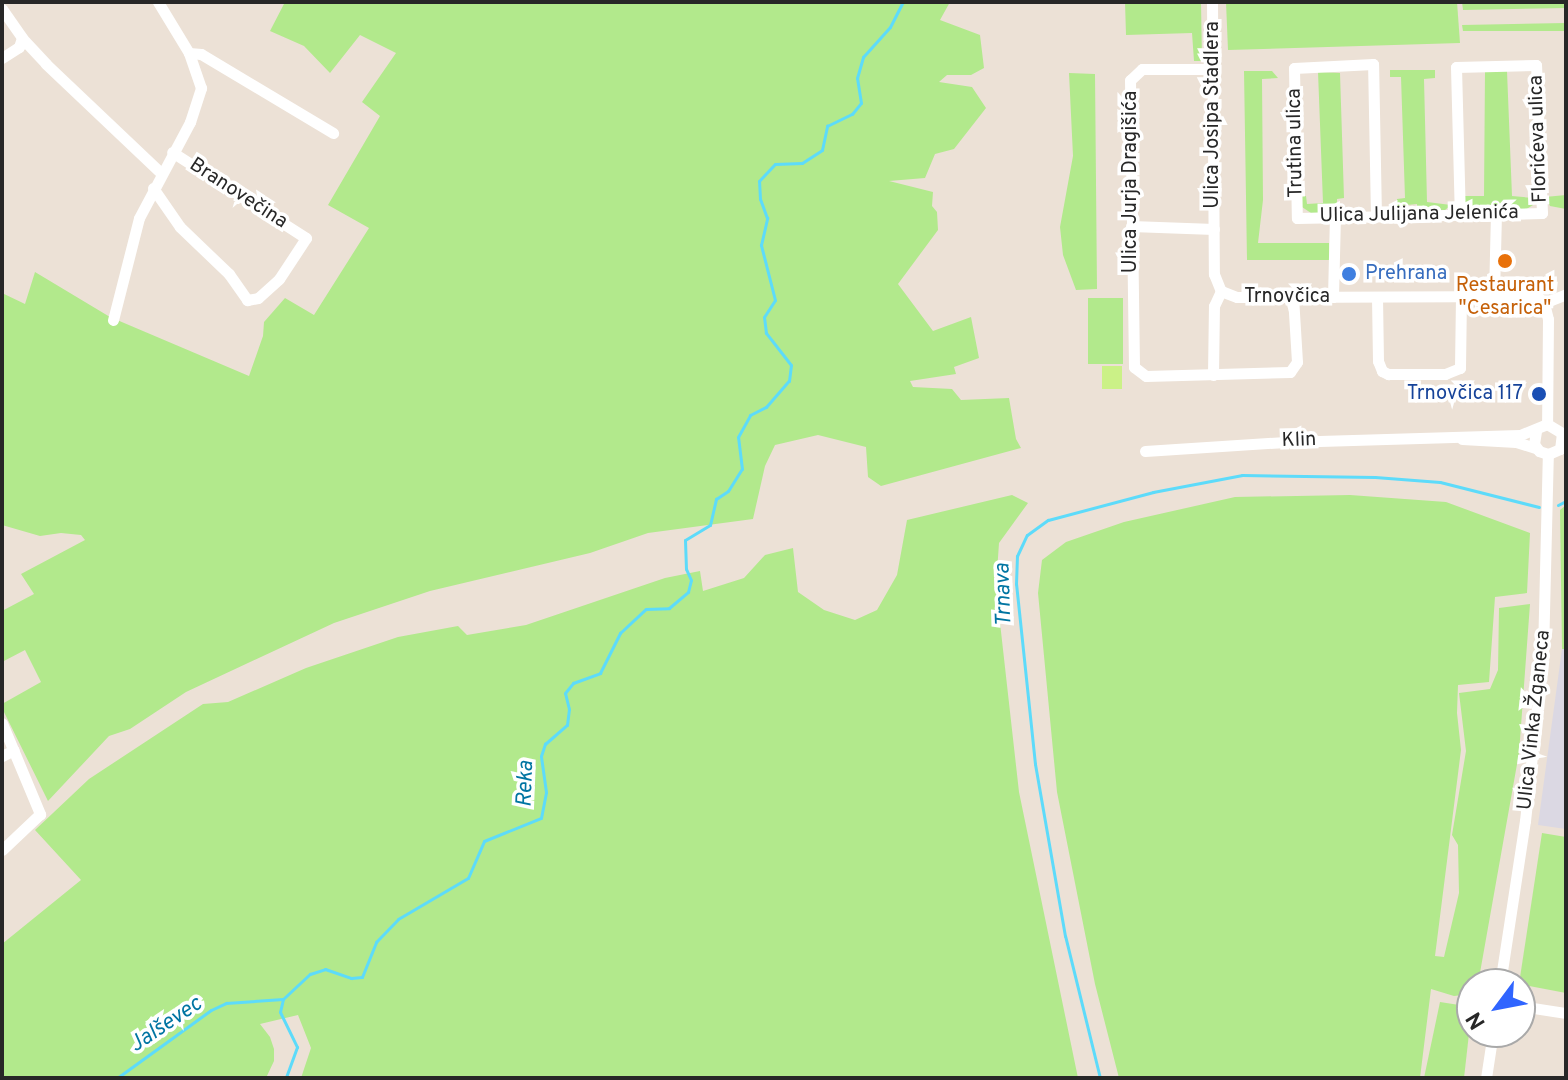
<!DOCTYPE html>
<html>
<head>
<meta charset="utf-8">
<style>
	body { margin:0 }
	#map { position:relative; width:1568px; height:1080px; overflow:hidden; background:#ece1d6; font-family:Overpass,sans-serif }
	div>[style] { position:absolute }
	.industrial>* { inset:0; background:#dbd8e3 }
	.green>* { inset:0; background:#b2e98c; transform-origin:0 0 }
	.pitch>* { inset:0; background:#cbf187; transform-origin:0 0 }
	.stream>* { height:3px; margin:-1.5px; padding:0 1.5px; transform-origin:1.5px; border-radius:1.5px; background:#5ddbfa }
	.minor>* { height:11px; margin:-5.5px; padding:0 5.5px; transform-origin:5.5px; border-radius:5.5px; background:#fff }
	.dots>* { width:22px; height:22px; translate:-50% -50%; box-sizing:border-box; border:4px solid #fff; border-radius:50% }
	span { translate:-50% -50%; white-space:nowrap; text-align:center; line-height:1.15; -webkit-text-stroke:7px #fff; paint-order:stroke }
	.street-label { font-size:20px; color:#272727 }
	.shop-label { font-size:20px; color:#366cbe }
	.left { translate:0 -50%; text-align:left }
	.food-label { font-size:20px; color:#c56008 }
	.transit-label { font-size:20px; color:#164399 }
	.right { translate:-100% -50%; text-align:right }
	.water-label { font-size:22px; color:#0075a2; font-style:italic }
	.frame { position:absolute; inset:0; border:4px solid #272727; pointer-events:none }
	.north { position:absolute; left:1456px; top:968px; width:80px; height:80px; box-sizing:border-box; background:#fff; border:2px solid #a9a9a9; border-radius:50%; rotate:238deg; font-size:22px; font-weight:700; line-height:32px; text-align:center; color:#272727 }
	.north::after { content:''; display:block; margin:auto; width:28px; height:36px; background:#3065ff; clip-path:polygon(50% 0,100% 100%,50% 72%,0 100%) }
</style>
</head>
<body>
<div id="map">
	<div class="industrial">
		<i style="clip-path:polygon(1562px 649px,1566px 649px,1566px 829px,1538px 825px)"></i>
	</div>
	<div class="green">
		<i style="clip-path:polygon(285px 2px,950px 2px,940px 20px,980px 35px,984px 68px,971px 75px,947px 75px,939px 82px,972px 87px,986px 108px,954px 149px,935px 154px,925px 178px,889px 181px,933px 192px,932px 206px,937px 212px,938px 230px,898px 284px,933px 331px,971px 317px,979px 358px,954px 367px,956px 374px,910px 381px,913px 387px,952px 389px,961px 400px,1009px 398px,1016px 439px,1021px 448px,881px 486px,868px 477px,866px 447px,818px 435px,775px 445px,765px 466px,753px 519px,648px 533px,590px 553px,430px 591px,334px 623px,186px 692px,130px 729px,109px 736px,48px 801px,2px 708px,2px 704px,41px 682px,25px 650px,2px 662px,2px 611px,34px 594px,21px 574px,85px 540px,81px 535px,61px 533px,40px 536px,2px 525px,2px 293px,25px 304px,35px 272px,110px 317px,249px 376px,263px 336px,264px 322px,285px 298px,314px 315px,369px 228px,328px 205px,380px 116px,362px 102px,396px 53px,360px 35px,330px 73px,304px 46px,270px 31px)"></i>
		<i style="clip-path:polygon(1125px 2px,1201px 2px,1202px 61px,1194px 61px,1192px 33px,1126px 35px)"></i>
		<i style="clip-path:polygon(1226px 2px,1457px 2px,1460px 43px,1228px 50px)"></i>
		<i style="clip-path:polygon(1462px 2px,1566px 2px,1566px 8px,1463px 10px)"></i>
		<i style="clip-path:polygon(1566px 23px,1566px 31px,1463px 31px,1462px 25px)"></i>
		<i style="clip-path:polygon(1390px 70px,1435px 70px,1435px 78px,1424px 79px,1427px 202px,1451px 205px,1445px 210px,1417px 211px,1417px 204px,1397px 206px,1397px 199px,1405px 198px,1401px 77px,1390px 77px)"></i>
		<i style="clip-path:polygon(1244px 71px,1272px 71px,1278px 78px,1262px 79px,1263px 200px,1258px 243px,1329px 243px,1330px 260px,1247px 260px)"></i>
		<i style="clip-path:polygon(1485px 71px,1507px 71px,1512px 196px,1533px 198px,1533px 205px,1525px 210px,1472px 210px,1465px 205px,1463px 196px,1484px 196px)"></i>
		<i style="clip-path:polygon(1318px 72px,1340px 73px,1344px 198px,1337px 199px,1337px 212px,1311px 213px,1302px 207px,1300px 197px,1306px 196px,1307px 204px,1323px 203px)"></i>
		<i style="clip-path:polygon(1069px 73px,1095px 74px,1097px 289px,1076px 290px,1063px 255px,1060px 227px,1073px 156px)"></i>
		<i style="clip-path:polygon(1566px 195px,1566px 209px,1550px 206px,1545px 197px)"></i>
		<i style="left:1088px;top:298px;width:35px;height:66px"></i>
		<i style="clip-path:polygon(1012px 495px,1028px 503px,999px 543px,996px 587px,1019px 792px,1078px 1078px,301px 1078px,311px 1048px,298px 1015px,260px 1024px,270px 1037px,274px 1049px,274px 1061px,266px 1078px,4px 1078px,2px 944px,81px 880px,35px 830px,89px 779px,203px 704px,228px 702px,306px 668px,398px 637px,458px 626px,467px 635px,526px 625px,665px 578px,700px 571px,703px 591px,744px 578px,765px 555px,793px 548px,798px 592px,824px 610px,855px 620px,877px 610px,897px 575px,907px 520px)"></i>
		<i style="clip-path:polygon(1350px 495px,1446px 502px,1530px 533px,1527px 593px,1495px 597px,1489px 682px,1458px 685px,1457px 713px,1461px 750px,1435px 956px,1444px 957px,1459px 893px,1458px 845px,1452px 835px,1466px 751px,1459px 693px,1490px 689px,1498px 670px,1499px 608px,1530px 604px,1519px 753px,1478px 984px,1472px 984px,1472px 994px,1454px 996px,1431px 989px,1420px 1078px,1119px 1078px,1095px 984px,1057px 792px,1038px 593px,1042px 560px,1066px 542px,1124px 522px,1235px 497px)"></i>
		<i style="clip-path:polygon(1566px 505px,1566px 649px,1562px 649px,1560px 510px)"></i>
		<i style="clip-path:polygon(1542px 833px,1566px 837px,1566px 993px,1519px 984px)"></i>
		<i style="clip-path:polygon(1440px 1002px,1472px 1007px,1464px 1078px,1424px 1078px)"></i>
	</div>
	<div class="pitch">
		<i style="left:1102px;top:366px;width:20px;height:23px"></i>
	</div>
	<div class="stream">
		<i style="left:1558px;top:505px;width:9px;rotate:-27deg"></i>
		<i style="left:283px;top:999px;width:37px;rotate:-43deg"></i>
		<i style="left:310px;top:974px;width:16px;rotate:-18deg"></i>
		<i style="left:325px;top:969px;width:28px;rotate:19deg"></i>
		<i style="left:351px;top:978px;width:11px;rotate:-5deg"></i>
		<i style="left:362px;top:977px;width:38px;rotate:-68deg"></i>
		<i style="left:376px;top:942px;width:32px;rotate:-46deg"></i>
		<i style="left:398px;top:919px;width:81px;rotate:-30.4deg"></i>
		<i style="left:468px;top:878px;width:40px;rotate:-66.6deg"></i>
		<i style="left:484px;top:841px;width:61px;rotate:-22deg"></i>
		<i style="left:541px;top:818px;width:26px;rotate:-79deg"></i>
		<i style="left:546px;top:792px;width:36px;rotate:-98deg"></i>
		<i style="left:541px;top:756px;width:13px;rotate:-72deg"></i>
		<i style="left:545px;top:744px;width:29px;rotate:-41deg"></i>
		<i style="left:567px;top:725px;width:16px;rotate:-83deg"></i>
		<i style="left:569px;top:709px;width:16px;rotate:-104deg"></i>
		<i style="left:565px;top:693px;width:13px;rotate:-51deg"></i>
		<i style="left:573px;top:683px;width:29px;rotate:-20deg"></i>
		<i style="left:600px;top:673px;width:45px;rotate:-63.4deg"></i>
		<i style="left:620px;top:633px;width:35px;rotate:-43deg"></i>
		<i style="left:646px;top:609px;width:23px;rotate:-2deg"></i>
		<i style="left:669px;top:608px;width:25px;rotate:-40deg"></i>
		<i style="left:688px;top:592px;width:12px;rotate:-76deg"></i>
		<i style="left:691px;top:580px;width:12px;rotate:-114deg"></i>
		<i style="left:686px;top:569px;width:29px;rotate:-92deg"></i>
		<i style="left:685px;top:540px;width:29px;rotate:-31deg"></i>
		<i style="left:710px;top:525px;width:27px;rotate:-77deg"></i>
		<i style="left:716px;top:499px;width:14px;rotate:-34deg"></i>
		<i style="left:728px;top:491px;width:26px;rotate:-58deg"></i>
		<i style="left:742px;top:469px;width:32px;rotate:-97deg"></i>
		<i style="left:738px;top:437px;width:25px;rotate:-61deg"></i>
		<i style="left:750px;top:415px;width:18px;rotate:-27deg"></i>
		<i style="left:766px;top:407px;width:35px;rotate:-49deg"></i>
		<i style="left:789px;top:381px;width:16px;rotate:-83deg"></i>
		<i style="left:791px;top:365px;width:41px;rotate:-128deg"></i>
		<i style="left:766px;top:333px;width:16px;rotate:-97deg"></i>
		<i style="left:764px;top:317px;width:20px;rotate:-57deg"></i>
		<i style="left:775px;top:300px;width:57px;rotate:-104.3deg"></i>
		<i style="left:761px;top:245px;width:28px;rotate:-77deg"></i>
		<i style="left:767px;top:218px;width:20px;rotate:-110deg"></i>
		<i style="left:760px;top:199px;width:18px;rotate:-93deg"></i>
		<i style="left:759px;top:181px;width:23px;rotate:-47deg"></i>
		<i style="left:775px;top:164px;width:27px;rotate:-2deg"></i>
		<i style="left:802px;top:163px;width:24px;rotate:-33deg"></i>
		<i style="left:822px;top:150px;width:25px;rotate:-78deg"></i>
		<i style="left:827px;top:126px;width:28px;rotate:-26deg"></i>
		<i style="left:852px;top:114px;width:14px;rotate:-51deg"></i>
		<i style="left:861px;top:103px;width:25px;rotate:-99deg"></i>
		<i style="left:857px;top:78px;width:22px;rotate:-74deg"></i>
		<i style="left:863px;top:57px;width:40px;rotate:-48deg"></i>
		<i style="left:890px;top:27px;width:28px;rotate:-63deg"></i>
		<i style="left:283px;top:999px;width:13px;rotate:103deg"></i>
		<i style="left:280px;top:1012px;width:39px;rotate:64deg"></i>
		<i style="left:297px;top:1047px;width:33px;rotate:110deg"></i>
		<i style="left:117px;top:1078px;width:116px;rotate:-35.9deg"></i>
		<i style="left:211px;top:1010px;width:17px;rotate:-25deg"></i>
		<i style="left:226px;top:1003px;width:57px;rotate:-4deg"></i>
		<i style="left:1100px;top:1078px;width:146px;rotate:-103.8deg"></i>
		<i style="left:1065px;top:936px;width:175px;rotate:-99.9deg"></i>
		<i style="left:1035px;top:764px;width:181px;rotate:-96deg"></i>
		<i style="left:1016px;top:584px;width:28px;rotate:-88deg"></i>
		<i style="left:1017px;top:556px;width:23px;rotate:-65deg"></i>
		<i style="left:1027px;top:535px;width:26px;rotate:-36deg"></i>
		<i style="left:1048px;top:520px;width:109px;rotate:-14.9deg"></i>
		<i style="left:1153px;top:492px;width:91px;rotate:-10.8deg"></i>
		<i style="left:1242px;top:475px;width:133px;rotate:0.9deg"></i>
		<i style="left:1375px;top:477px;width:65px;rotate:4.4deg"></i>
		<i style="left:1440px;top:482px;width:102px;rotate:14.2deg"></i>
	</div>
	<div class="minor">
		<i style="left:1212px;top:2px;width:272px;rotate:89.6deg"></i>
		<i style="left:1214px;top:274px;width:18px;rotate:68deg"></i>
		<i style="left:2px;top:9px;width:35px;rotate:55deg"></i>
		<i style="left:22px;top:38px;width:35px;rotate:47deg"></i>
		<i style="left:46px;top:64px;width:157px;rotate:43.5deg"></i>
		<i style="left:189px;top:53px;width:12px;rotate:5deg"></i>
		<i style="left:201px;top:54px;width:154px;rotate:30.9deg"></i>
		<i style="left:2px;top:58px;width:20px;rotate:-33deg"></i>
		<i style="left:19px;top:47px;width:9px;rotate:-72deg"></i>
		<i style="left:1213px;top:69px;width:71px;rotate:180deg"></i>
		<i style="left:1142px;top:69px;width:16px;rotate:137deg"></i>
		<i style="left:1130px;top:80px;width:287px;rotate:89.2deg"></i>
		<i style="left:1134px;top:367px;width:15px;rotate:37deg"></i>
		<i style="left:1146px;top:376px;width:144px;rotate:-1.6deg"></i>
		<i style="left:1290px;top:372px;width:12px;rotate:-55deg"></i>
		<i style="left:1297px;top:362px;width:65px;rotate:-93.5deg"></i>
		<i style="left:153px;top:188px;width:47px;rotate:55.3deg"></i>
		<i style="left:180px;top:227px;width:68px;rotate:43.8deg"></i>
		<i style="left:229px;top:274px;width:32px;rotate:55deg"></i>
		<i style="left:247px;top:300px;width:11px;rotate:-10deg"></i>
		<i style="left:258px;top:298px;width:28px;rotate:-42deg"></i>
		<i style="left:279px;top:279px;width:49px;rotate:-56.6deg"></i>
		<i style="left:306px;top:238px;width:159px;rotate:-147.3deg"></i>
		<i style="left:1376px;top:216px;width:152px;rotate:-91.1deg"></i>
		<i style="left:1373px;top:64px;width:79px;rotate:177.1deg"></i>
		<i style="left:1294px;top:68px;width:150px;rotate:88.9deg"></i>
		<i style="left:1297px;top:218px;width:163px;rotate:-1.1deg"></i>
		<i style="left:1460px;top:215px;width:82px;rotate:-1.4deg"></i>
		<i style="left:1542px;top:213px;width:148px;rotate:-92.3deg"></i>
		<i style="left:1536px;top:65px;width:80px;rotate:178.6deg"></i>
		<i style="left:1456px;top:67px;width:148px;rotate:88.5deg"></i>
		<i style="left:1131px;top:226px;width:83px;rotate:2.1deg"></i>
		<i style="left:1221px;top:291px;width:17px;rotate:21deg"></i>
		<i style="left:1237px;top:297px;width:300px;rotate:-0.2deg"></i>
		<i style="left:1537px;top:296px;width:10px;rotate:45deg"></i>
		<i style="left:1544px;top:303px;width:16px;rotate:76deg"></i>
		<i style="left:1548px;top:319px;width:105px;rotate:90.5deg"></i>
		<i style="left:1494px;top:295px;width:81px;rotate:-88.6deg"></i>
		<i style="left:1333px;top:297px;width:80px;rotate:-88.6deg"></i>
		<i style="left:1377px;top:297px;width:64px;rotate:89.1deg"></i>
		<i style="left:1378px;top:361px;width:11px;rotate:68deg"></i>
		<i style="left:1382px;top:371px;width:7px;rotate:27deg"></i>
		<i style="left:1388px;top:374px;width:57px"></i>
		<i style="left:1445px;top:374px;width:16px;rotate:-22deg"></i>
		<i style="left:1460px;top:368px;width:72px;rotate:-89.2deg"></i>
		<i style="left:1544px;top:303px;width:24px;rotate:-22deg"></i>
		<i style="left:113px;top:320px;width:105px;rotate:-75.7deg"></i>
		<i style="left:139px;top:218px;width:109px;rotate:-62deg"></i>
		<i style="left:190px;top:122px;width:36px;rotate:-72deg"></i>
		<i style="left:201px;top:88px;width:37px;rotate:-109deg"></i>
		<i style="left:189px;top:53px;width:60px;rotate:-121.3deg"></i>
		<i style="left:1213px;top:375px;width:69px;rotate:-89.2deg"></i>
		<i style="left:1214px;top:306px;width:17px;rotate:-65deg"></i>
		<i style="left:1462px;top:439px;width:54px;rotate:3.2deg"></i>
		<i style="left:1516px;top:442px;width:21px;rotate:17deg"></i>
		<i style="left:1145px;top:451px;width:141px;rotate:-3.7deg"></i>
		<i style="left:1286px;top:442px;width:234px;rotate:-1.7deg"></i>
		<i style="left:1520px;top:435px;width:29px;rotate:-22deg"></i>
		<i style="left:1547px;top:424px;width:17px;rotate:31deg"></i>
		<i style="left:1562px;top:433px;width:16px;rotate:97deg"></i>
		<i style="left:1560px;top:449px;width:13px;rotate:157deg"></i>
		<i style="left:1548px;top:454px;width:9px;rotate:-162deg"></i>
		<i style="left:1539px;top:451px;width:9px;rotate:-126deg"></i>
		<i style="left:1534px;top:444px;width:13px;rotate:-81deg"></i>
		<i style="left:2px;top:723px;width:99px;rotate:67.3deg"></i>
		<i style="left:40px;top:814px;width:52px;rotate:136.5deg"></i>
		<i style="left:2px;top:756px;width:13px;rotate:-27deg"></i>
		<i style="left:1500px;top:984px;width:165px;rotate:-81.3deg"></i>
		<i style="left:1525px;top:821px;width:169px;rotate:-83.9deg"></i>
		<i style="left:1543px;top:653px;width:199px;rotate:-88.6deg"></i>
		<i style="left:1520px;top:1006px;width:47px;rotate:8.7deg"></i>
		<i style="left:1486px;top:1078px;width:47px;rotate:-81.3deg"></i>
	</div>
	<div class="dots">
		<i style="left:1505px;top:261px;background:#e8710a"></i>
		<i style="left:1349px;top:274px;background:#3f7fe0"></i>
		<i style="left:1539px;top:394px;background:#1a4fb4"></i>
	</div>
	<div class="street-label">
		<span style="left:1213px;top:115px;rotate:-90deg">Ulica Josipa Stadlera</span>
		<span style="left:1539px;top:139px;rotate:-92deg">Florićeva ulica</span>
		<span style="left:1296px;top:143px;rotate:-91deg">Trutina ulica</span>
		<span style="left:1131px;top:182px;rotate:-90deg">Ulica Jurja Dragišića</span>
		<span style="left:238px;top:194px;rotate:33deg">Branovečina</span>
		<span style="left:1419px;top:215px;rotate:-1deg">Ulica Julijana Jelenića</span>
		<span style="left:1287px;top:297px">Trnovčica</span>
		<span style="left:1299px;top:441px;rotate:-2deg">Klin</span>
		<span style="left:1535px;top:720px;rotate:-84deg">Ulica Vinka Žganeca</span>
	</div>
	<div class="shop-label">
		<span class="left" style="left:1365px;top:274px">Prehrana</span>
	</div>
	<div class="food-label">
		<span style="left:1505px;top:298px">Restaurant<br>"Cesarica"</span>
	</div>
	<div class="transit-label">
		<span class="right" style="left:1523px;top:394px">Trnovčica 117</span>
	</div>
	<div class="water-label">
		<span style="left:1004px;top:595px;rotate:-92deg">Trnava</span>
		<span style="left:526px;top:784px;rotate:-88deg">Reka</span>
		<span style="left:166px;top:1025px;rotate:-34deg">Jalševec</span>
	</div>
	<div class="frame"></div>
	<div class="north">N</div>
</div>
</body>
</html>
